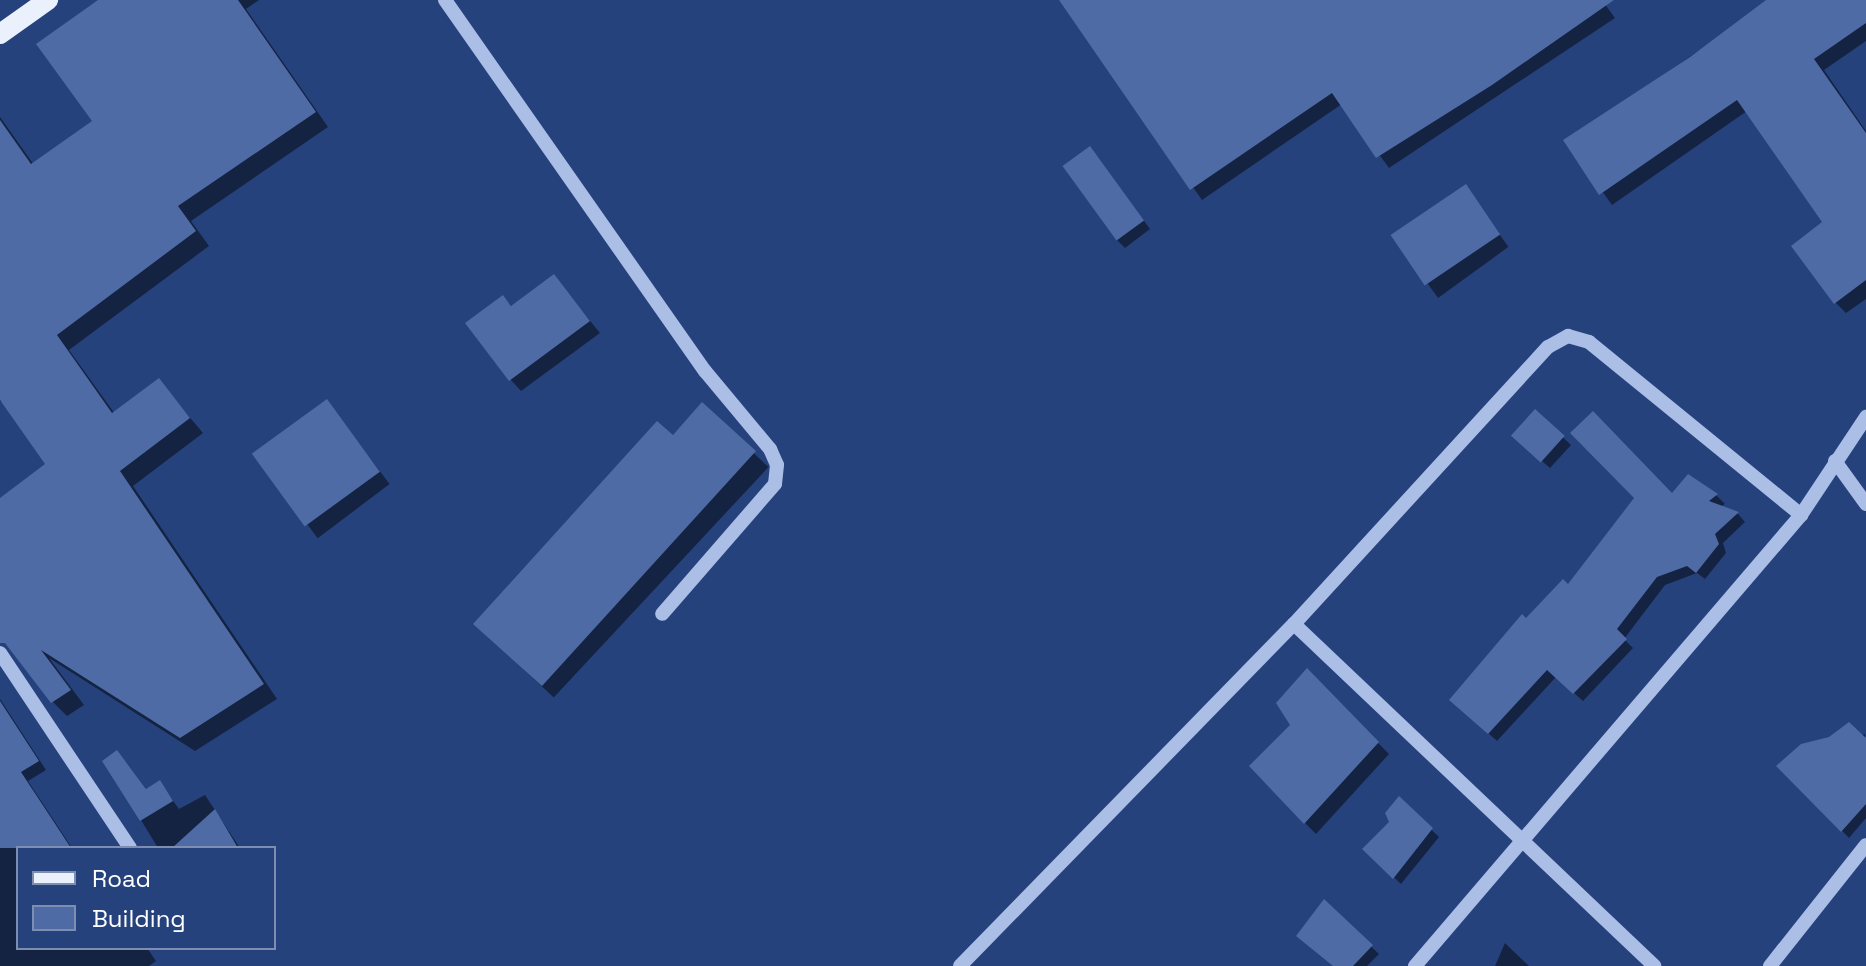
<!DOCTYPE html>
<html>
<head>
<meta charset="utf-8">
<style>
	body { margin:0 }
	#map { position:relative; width:1866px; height:966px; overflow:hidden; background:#26427d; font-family:"Space Grotesk",sans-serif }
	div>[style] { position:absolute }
	.shadow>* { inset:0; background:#0007; transform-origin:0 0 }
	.building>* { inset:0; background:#4e6ba6; transform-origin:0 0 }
	.minor>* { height:14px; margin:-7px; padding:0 7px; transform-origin:7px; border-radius:7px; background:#abbee5 }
	.major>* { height:20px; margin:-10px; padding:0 10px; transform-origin:10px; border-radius:10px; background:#ebf0fd }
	span { translate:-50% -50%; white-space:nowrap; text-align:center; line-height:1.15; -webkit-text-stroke:6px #26427d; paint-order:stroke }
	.legend { position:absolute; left:16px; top:846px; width:260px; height:104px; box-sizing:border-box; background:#26427d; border:2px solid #7d8eb1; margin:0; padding:10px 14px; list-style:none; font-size:24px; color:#fff }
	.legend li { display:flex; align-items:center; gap:16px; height:40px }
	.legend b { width:40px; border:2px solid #7d8eb1 }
</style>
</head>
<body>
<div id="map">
	<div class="shadow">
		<i style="clip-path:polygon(101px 0,259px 0,246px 9px,328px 127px,191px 221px,209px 246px,69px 350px,115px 414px,159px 381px,203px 433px,133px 486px,277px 699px,195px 751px,49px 658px,84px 705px,67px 716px,53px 702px,0 610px,0 500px,48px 464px,2px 400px,0 402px,0 117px,34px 165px,95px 122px)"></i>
		<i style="clip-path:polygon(1061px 0,1602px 0,1615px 18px,1389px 168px,1342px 104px,1202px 200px)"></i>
		<i style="clip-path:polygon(1773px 0,1866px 0,1866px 41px,1824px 70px,1866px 131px,1866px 299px,1846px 313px,1835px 302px,1825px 223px,1747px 111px,1612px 205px,1566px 141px)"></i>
		<i style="clip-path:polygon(1097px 156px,1150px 229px,1125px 248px,1117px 240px)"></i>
		<i style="left:1465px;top:187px;width:74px;height:87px;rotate:54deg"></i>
		<i style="clip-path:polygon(554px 276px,600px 333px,521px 391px,510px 379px,502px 297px,513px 307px)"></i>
		<i style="left:327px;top:401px;width:104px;height:90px;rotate:53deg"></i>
		<i style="left:702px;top:405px;width:91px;height:315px;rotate:43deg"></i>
		<i style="clip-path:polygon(1536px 412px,1571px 445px,1550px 468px,1521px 443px)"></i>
		<i style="clip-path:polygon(1688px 477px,1717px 496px,1725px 504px,1720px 507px,1738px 514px,1745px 522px,1723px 543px,1726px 553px,1705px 579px,1697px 573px,1665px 585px,1624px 639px,1633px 648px,1583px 701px,1556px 677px,1497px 741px,1460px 708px,1526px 621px,1672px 495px)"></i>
		<i style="clip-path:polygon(1307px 671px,1389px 754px,1316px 834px,1305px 823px,1293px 725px)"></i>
		<i style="clip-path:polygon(0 699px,46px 770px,28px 781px,72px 848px,18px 848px,18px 948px,147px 948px,156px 961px,149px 966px,0 966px)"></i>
		<i style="clip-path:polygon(1865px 734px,1866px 818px,1849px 838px,1779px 766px)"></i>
		<i style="clip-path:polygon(105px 761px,126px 762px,147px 790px,160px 783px,179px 809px,205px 795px,240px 848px,158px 848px)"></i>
		<i style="clip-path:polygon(1399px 799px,1439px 837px,1401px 884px,1364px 849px,1391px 822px)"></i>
		<i style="clip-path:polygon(1324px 902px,1379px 954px,1367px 966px,1334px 966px)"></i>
		<i style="clip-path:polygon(1505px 943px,1529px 966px,1495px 966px)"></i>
	</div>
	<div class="building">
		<i style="clip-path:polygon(98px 0,238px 0,316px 112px,178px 206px,196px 231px,57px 335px,112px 413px,159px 378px,190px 418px,120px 471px,264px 684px,180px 738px,41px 650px,71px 690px,51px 703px,5px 643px,0 643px,0 498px,45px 464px,0 400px,0 120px,31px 164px,92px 121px,36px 44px)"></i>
		<i style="clip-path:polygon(1059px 0,1614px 0,1492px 85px,1376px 158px,1332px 93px,1190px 190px)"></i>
		<i style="clip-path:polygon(1766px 0,1866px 0,1866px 23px,1814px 59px,1866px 133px,1866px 280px,1834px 304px,1791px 246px,1822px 222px,1737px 100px,1599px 195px,1563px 140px,1690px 57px)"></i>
		<i style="left:1090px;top:146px;width:92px;height:34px;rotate:54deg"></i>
		<i style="left:1466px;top:184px;width:61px;height:91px;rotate:56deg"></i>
		<i style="clip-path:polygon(554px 274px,590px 321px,509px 381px,465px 323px,503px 295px,511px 306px)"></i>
		<i style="left:327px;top:399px;width:90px;height:93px;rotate:54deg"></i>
		<i style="clip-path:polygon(702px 402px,756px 451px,542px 686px,473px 624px,657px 421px,673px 435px)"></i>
		<i style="left:1535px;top:409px;width:40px;height:36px;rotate:42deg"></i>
		<i style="clip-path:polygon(1593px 411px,1672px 493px,1688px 474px,1718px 494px,1709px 501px,1739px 512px,1715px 534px,1719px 544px,1696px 573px,1687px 566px,1657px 577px,1617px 629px,1627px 639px,1573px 694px,1547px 670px,1488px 734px,1449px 700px,1522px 614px,1526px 618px,1563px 579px,1568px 584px,1634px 498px,1570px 433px)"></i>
		<i style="clip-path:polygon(1307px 668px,1379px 742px,1304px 824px,1249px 766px,1290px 725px,1276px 703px)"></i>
		<i style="clip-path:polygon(0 701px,39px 761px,21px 772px,71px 848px,0 848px)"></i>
		<i style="clip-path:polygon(1849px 722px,1866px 738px,1866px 804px,1841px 832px,1776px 766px,1801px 744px,1829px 737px)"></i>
		<i style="clip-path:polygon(117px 750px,146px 789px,160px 780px,173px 801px,140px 821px,102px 761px)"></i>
		<i style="clip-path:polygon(1399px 796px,1433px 828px,1393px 879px,1362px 849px,1389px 822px,1385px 813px)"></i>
		<i style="clip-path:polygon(215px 809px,238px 848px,172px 848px)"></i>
		<i style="clip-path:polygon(1324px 899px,1373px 945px,1353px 966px,1333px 966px,1296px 936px)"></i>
	</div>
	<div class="minor">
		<i style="left:445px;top:0;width:453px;rotate:55deg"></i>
		<i style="left:705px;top:371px;width:102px;rotate:50.2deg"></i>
		<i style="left:770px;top:449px;width:17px;rotate:66deg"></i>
		<i style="left:777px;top:465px;width:19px;rotate:96deg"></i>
		<i style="left:775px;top:484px;width:172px;rotate:131deg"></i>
		<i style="left:1835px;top:461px;width:53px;rotate:54.2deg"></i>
		<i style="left:1294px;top:624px;width:497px;rotate:43.5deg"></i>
		<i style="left:0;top:653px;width:234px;rotate:56.3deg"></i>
		<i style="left:960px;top:966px;width:478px;rotate:-45.7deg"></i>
		<i style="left:1294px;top:624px;width:376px;rotate:-47.5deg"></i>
		<i style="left:1548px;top:347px;width:23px;rotate:-29deg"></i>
		<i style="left:1568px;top:336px;width:22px;rotate:16deg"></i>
		<i style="left:1589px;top:342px;width:274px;rotate:39.2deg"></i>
		<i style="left:1415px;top:966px;width:594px;rotate:-49.44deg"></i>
		<i style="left:1801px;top:515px;width:118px;rotate:-56.4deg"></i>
		<i style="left:1770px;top:966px;width:154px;rotate:-51.6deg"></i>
	</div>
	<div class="major">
		<i style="left:0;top:34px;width:59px;rotate:-35.3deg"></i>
	</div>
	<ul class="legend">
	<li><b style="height:10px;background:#ebf0fd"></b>Road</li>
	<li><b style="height:22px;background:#4e6ba6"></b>Building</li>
	</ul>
</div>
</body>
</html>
